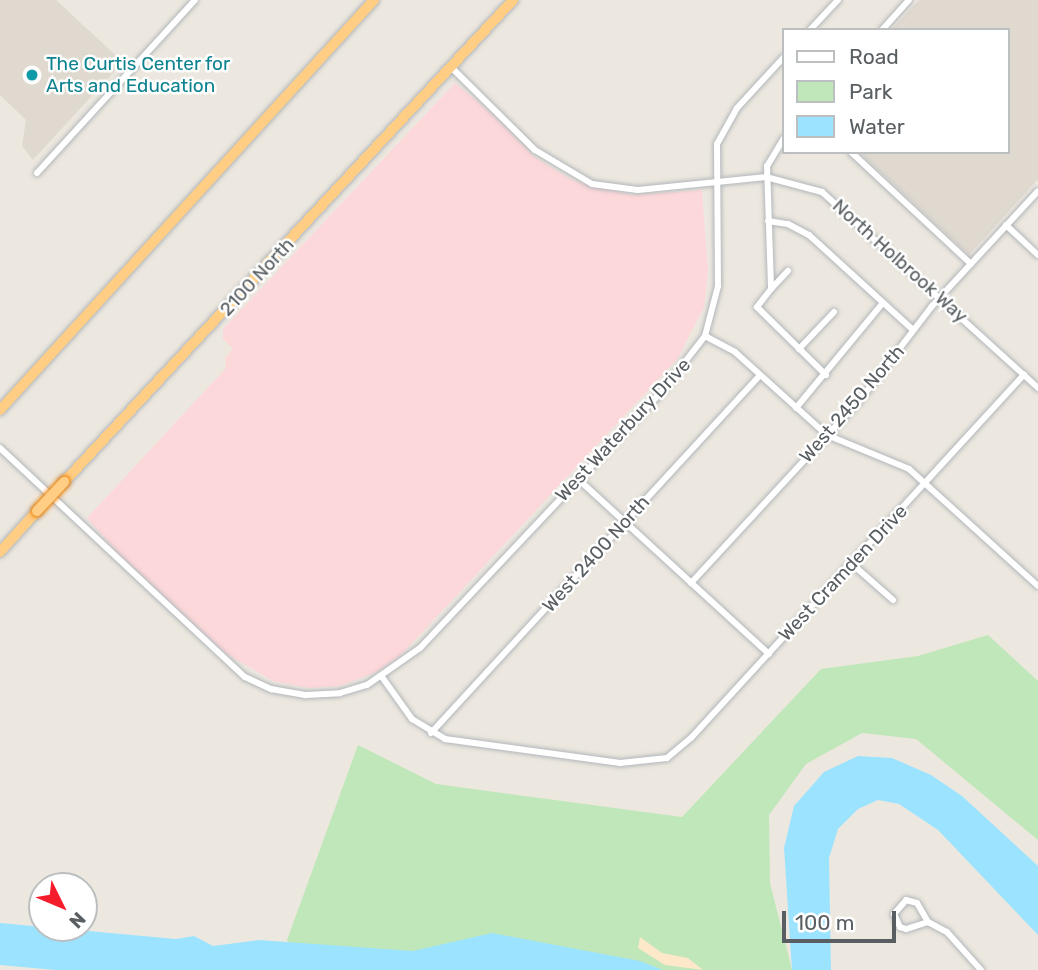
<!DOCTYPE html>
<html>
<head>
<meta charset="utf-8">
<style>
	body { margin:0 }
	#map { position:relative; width:1038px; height:970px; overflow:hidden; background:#ede8df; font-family:Rubik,sans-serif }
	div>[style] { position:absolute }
	.education>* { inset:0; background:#dfd9d0 }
	.medical>* { inset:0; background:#fdd8da }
	.green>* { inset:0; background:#bfe7b9 }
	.sand>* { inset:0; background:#fde9ca }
	.water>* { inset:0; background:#9ce3ff }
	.roads { filter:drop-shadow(0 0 2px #b2b7bb) drop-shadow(0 0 2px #b2b7bb) }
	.street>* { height:6px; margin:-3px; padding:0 3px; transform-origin:3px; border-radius:3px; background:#fff }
	.highway>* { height:10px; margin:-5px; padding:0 5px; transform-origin:5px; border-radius:5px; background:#ffcd83 }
	.bridges { filter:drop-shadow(0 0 2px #eb7f00) drop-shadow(0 0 2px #eb7f00) }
	.highway-bridge>* { height:10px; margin:-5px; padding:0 5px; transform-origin:5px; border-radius:5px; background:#ffcd83 }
	.dots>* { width:19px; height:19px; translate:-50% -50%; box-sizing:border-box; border:4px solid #fff; border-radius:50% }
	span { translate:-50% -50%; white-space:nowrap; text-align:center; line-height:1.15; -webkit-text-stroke:5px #fff; paint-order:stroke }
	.culture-label { font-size:19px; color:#0d838f }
	.left { translate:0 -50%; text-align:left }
	.street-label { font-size:19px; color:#585e61 }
	.legend { position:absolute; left:782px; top:28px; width:228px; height:126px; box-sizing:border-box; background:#fff; border:2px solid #bcbfc0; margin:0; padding:9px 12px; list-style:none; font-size:21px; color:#585e61 }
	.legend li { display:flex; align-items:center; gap:14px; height:35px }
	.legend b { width:35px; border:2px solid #bcbfc0 }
	.north { position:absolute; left:28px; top:872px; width:70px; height:70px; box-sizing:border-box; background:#fff; border:2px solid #bcbfc0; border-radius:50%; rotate:133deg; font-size:19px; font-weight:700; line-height:28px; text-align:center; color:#585e61 }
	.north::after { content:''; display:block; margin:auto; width:24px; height:32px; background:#f51c2c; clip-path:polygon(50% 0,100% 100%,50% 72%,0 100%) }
	.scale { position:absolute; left:782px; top:911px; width:114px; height:32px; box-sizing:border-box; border:4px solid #585e61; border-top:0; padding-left:9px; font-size:21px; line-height:24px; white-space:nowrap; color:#585e61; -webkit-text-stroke:5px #fff; paint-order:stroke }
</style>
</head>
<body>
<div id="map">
	<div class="education">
		<i style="clip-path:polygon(0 0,56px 0,123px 62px,33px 160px,22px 146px,26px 120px,0 95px)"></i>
		<i style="clip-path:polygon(919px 0,1038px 0,1038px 179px,969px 255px,859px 152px,1008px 152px,1008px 30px,891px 30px)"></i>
	</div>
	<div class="medical">
		<i style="clip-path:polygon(455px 83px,495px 116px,536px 158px,572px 180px,632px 195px,702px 190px,708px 272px,704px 307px,678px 358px,400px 656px,375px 673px,339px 686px,310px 688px,273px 681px,225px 653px,121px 557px,87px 518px,226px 368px,225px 358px,233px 349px,223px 339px,223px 329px)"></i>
	</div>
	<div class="green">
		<i style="clip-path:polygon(988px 635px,1038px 681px,1038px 840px,916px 739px,862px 733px,806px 764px,769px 815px,770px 883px,792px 970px,302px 970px,287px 940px,358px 745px,436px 784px,682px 817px,821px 669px,918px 656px)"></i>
	</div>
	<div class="sand">
		<i style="clip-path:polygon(640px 937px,662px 953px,688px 958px,703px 970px,665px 965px,638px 948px)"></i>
	</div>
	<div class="water">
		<i style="clip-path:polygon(858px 756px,892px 758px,931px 775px,962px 796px,1038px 866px,1038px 935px,938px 830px,899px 804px,878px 800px,858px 809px,838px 829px,829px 858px,831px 970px,792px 970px,784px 848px,794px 806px,824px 772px)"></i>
		<i style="clip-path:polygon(0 923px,176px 939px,194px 936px,213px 946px,259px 940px,413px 951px,492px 933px,640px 961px,663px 970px,56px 970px,0 965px)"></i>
	</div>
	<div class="roads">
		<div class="street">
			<i style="left:810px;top:30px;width:41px;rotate:-47deg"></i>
			<i style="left:882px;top:30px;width:40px;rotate:-48deg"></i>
			<i style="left:451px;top:67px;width:118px;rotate:44.7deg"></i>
			<i style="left:535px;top:150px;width:66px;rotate:30.8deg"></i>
			<i style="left:592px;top:184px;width:46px;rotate:7.4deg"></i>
			<i style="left:638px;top:190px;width:129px;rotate:-5.8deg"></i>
			<i style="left:766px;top:177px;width:58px;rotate:15deg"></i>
			<i style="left:822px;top:192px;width:292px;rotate:42.2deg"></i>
			<i style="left:784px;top:138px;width:33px;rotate:121deg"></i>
			<i style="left:767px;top:166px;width:123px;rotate:88.1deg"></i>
			<i style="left:771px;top:289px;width:23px;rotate:128deg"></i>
			<i style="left:757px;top:307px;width:97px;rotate:44.6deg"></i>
			<i style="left:851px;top:152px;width:164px;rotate:43deg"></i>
			<i style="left:37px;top:173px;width:234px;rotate:-47.6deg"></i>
			<i style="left:768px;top:221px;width:20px;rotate:9deg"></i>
			<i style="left:788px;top:224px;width:24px;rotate:28deg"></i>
			<i style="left:809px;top:235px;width:141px;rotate:42.4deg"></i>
			<i style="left:1006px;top:225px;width:44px;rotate:43.2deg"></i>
			<i style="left:771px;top:289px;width:25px;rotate:-47deg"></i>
			<i style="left:705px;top:336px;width:34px;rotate:28deg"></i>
			<i style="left:735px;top:352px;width:124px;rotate:42.1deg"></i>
			<i style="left:827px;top:435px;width:89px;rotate:22.5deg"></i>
			<i style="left:909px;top:469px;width:174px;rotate:42.2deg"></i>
			<i style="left:799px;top:349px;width:51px;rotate:-46.6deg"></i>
			<i style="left:796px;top:408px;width:136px;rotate:-50.4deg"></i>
			<i style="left:0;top:448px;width:335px;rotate:43.1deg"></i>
			<i style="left:245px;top:677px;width:29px;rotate:25deg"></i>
			<i style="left:271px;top:689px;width:36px;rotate:10deg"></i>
			<i style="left:306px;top:695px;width:34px;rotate:-3deg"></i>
			<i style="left:340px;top:693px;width:28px;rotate:-17deg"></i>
			<i style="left:367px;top:685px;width:65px;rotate:-34.9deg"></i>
			<i style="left:420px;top:648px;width:354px;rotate:-46.7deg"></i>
			<i style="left:663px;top:390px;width:68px;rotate:-52.1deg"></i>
			<i style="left:705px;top:336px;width:52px;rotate:-75.4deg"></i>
			<i style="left:718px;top:286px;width:142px;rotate:-90.4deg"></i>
			<i style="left:717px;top:144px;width:41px;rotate:-60.9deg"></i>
			<i style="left:737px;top:108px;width:69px;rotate:-47.3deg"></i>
			<i style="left:578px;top:479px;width:259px;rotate:42.5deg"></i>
			<i style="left:851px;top:563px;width:56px;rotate:41.4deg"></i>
			<i style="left:691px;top:583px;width:249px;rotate:-47.3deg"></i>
			<i style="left:860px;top:400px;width:118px;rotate:-52.5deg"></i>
			<i style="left:932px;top:306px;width:156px;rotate:-47.3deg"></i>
			<i style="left:382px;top:677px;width:52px;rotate:54.5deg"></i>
			<i style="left:412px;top:719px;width:39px;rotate:31deg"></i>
			<i style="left:445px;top:739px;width:177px;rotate:7.8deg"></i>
			<i style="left:620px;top:763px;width:47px;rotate:-6.1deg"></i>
			<i style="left:667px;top:758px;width:31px;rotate:-40deg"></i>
			<i style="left:691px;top:738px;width:493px;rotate:-47.5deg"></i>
			<i style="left:431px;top:733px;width:486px;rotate:-47.4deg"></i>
			<i style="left:928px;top:922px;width:23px;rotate:162deg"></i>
			<i style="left:906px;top:929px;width:6px;rotate:-162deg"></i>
			<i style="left:900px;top:927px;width:14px;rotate:-115deg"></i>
			<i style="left:894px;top:914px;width:18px;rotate:-49deg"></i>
			<i style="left:906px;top:900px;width:11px;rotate:15deg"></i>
			<i style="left:917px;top:903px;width:22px;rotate:60deg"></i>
			<i style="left:928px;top:922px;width:21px;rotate:28deg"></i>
			<i style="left:947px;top:932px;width:51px;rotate:48.2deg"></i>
		</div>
		<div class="highway">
			<i style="left:0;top:410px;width:555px;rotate:-47.63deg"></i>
			<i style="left:64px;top:482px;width:659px;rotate:-47.03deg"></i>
			<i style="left:0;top:552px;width:55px;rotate:-47.9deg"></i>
		</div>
	</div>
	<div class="bridges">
		<div class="highway-bridge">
			<i style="left:37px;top:511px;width:40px;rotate:-47deg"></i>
		</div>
	</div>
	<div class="dots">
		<i style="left:32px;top:75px;background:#0f9aa8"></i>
	</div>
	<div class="culture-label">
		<span class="left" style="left:46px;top:75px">The Curtis Center for<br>Arts and Education</span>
	</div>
	<div class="street-label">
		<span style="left:900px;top:261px;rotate:42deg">North Holbrook Way</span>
		<span style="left:257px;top:277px;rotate:-47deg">2100 North</span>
		<span style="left:852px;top:404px;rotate:-49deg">West 2450 North</span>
		<span style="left:623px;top:430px;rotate:-47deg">West Waterbury Drive</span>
		<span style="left:596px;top:554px;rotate:-48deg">West 2400 North</span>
		<span style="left:843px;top:573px;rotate:-47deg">West Cramden Drive</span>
	</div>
	<ul class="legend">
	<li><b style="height:9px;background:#fff"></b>Road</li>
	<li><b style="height:19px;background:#bfe7b9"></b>Park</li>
	<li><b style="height:19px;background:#9ce3ff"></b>Water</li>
	</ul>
	<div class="north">N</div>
	<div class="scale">100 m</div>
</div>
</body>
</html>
